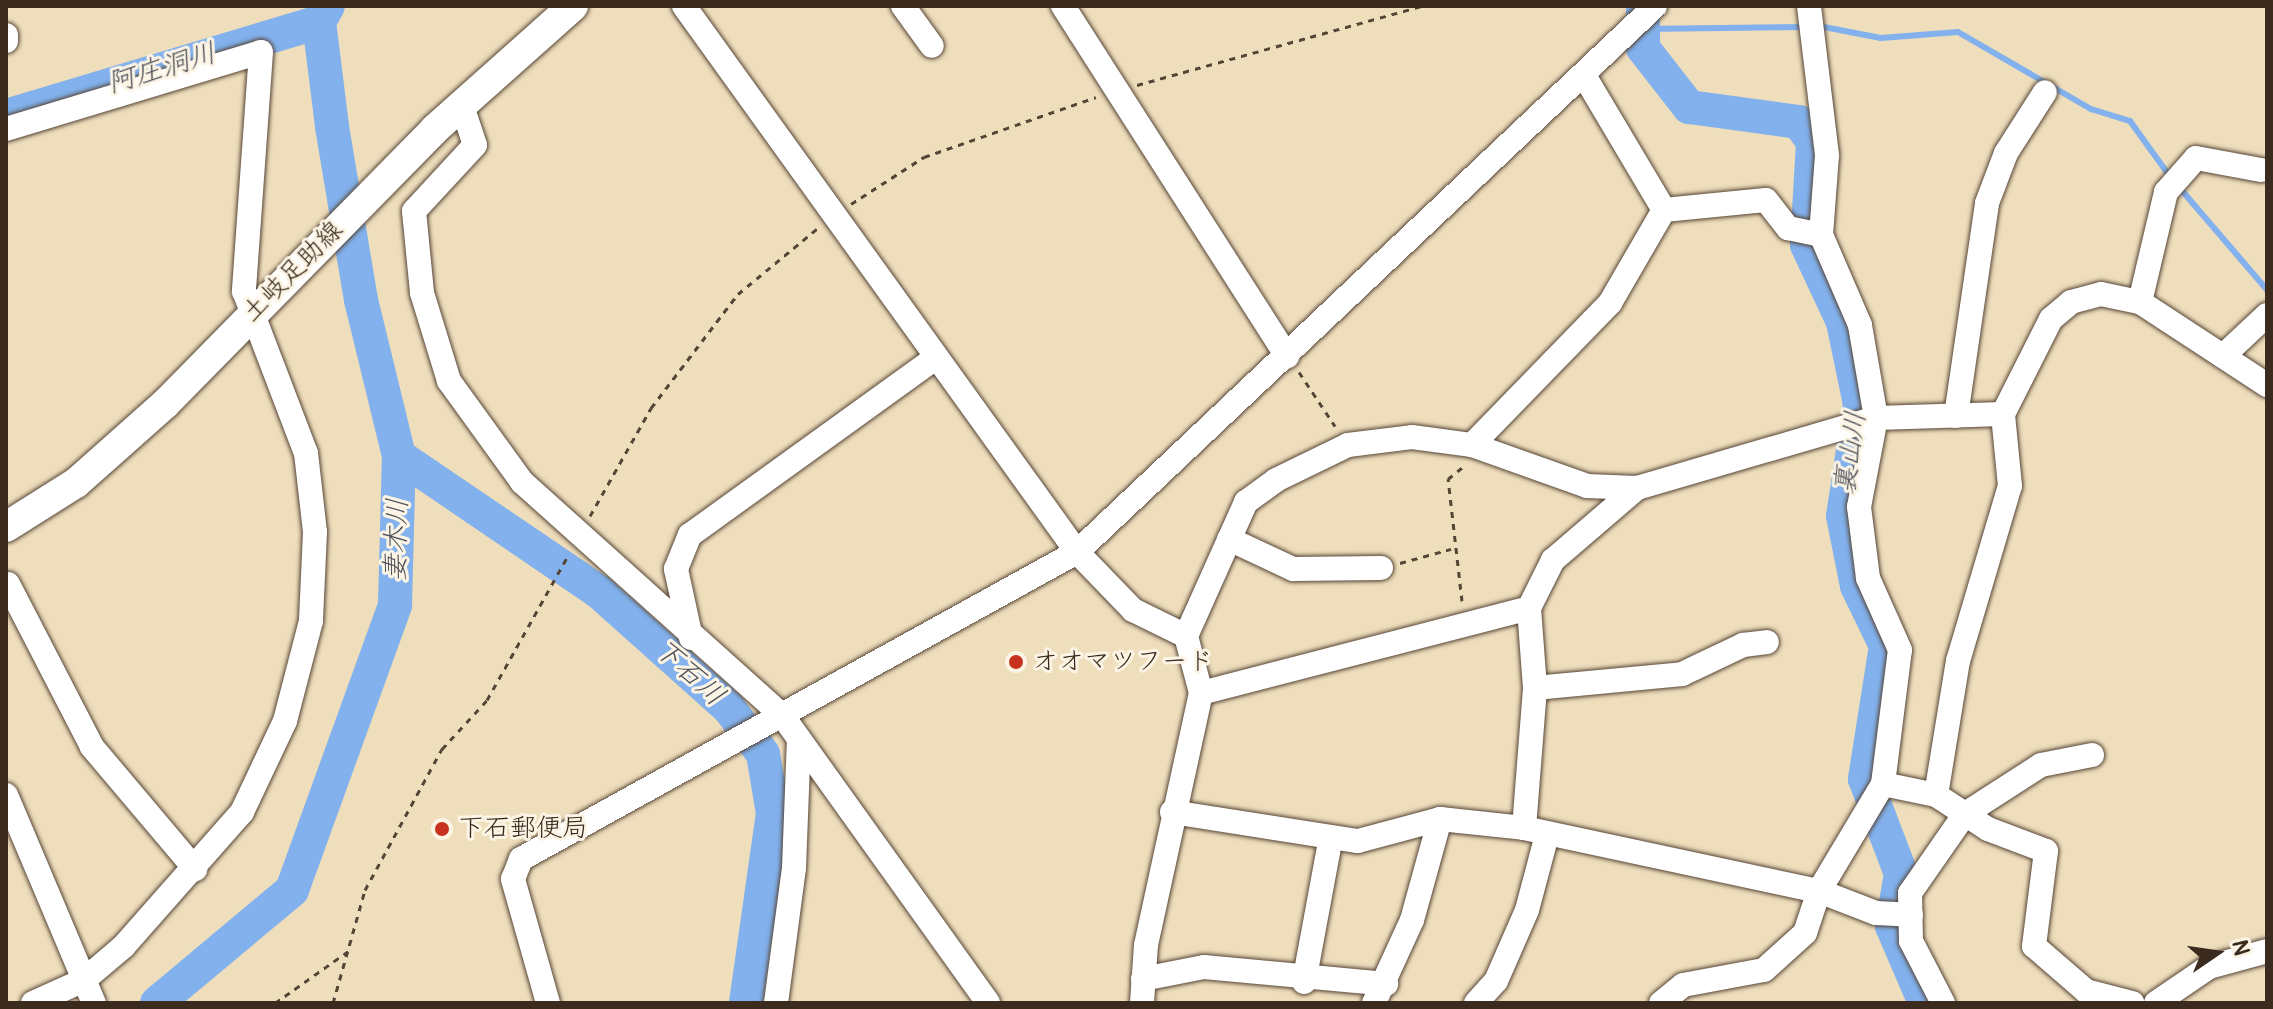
<!DOCTYPE html>
<html>
<head>
<meta charset="utf-8">
<style>
	body { margin:0 }
	#map { position:relative; width:2273px; height:1009px; overflow:hidden; background:#efdebc; font-family:Pangolin,"Klee One",sans-serif }
	div>[style] { position:absolute }
	.stream>* { height:6px; margin:-3px; padding:0 3px; transform-origin:3px; border-radius:3px; background:#82b1ed }
	.river>* { height:34px; margin:-17px; padding:0 17px; transform-origin:17px; border-radius:17px; background:#82b1ed }
	.path>* { height:3px; margin-top:-1.5px; transform-origin:0; background:repeating-linear-gradient(90deg,#564536 0 6px,transparent 0 12px) }
	.roads { filter:drop-shadow(0 0 2px #564536) drop-shadow(0 0 2px #564536) }
	.minor>* { height:24px; margin:-12px; padding:0 12px; transform-origin:12px; border-radius:12px; background:#fff }
	.major>* { height:30px; margin:-15px; padding:0 15px; transform-origin:15px; border-radius:15px; background:#fff }
	.dots>* { width:22px; height:22px; translate:-50% -50%; box-sizing:border-box; border:4px solid #fcf5e5; border-radius:50% }
	span { translate:-50% -50%; white-space:nowrap; text-align:center; line-height:1.15; -webkit-text-stroke:6px #fcf5e5; paint-order:stroke }
	.street-label { font-size:26px; color:#3b2a1e }
	.poi-label { font-size:26px; color:#3b2a1e }
	.left { translate:0 -50%; text-align:left }
	.water-label { font-size:28px; color:#50525c; font-style:italic }
	.frame { position:absolute; inset:0; border:8px solid #3b2a1e; pointer-events:none }
	.north { position:absolute; left:2177px; top:913px; width:80px; height:80px; -webkit-text-stroke:6px #fcf5e5; paint-order:stroke; rotate:77deg; font-size:22px; font-weight:700; line-height:32px; text-align:center; color:#3b2a1e }
	.north::after { content:''; display:block; margin:auto; width:28px; height:36px; background:#3b2a1e; clip-path:polygon(50% 0,100% 100%,50% 72%,0 100%) }
</style>
</head>
<body>
<div id="map">
	<div class="stream">
		<i style="left:1819px;top:26px;width:63px;rotate:11deg"></i>
		<i style="left:1881px;top:38px;width:77px;rotate:-4.5deg"></i>
		<i style="left:1958px;top:32px;width:154px;rotate:30.1deg"></i>
		<i style="left:2091px;top:109px;width:41px;rotate:17.1deg"></i>
		<i style="left:2130px;top:121px;width:70px;rotate:54.3deg"></i>
		<i style="left:1643px;top:29px;width:165px;rotate:-0.7deg"></i>
		<i style="left:2178px;top:186px;width:137px;rotate:49.4deg"></i>
	</div>
	<div class="river">
		<i style="left:1643px;top:6px;width:42px;rotate:90deg"></i>
		<i style="left:1643px;top:48px;width:75px;rotate:52.1deg"></i>
		<i style="left:1689px;top:107px;width:111px;rotate:7.8deg"></i>
		<i style="left:1799px;top:122px;width:24px;rotate:55deg"></i>
		<i style="left:1813px;top:142px;width:103px;rotate:93.3deg"></i>
		<i style="left:1807px;top:245px;width:85px;rotate:64.9deg"></i>
		<i style="left:1843px;top:322px;width:84px;rotate:78.3deg"></i>
		<i style="left:1860px;top:404px;width:113px;rotate:98.6deg"></i>
		<i style="left:1843px;top:516px;width:71px;rotate:78.7deg"></i>
		<i style="left:1857px;top:586px;width:67px;rotate:64.2deg"></i>
		<i style="left:1886px;top:646px;width:135px;rotate:99deg"></i>
		<i style="left:1865px;top:779px;width:102px;rotate:69.2deg"></i>
		<i style="left:1901px;top:874px;width:53px;rotate:99.8deg"></i>
		<i style="left:1892px;top:926px;width:84px;rotate:66.8deg"></i>
		<i style="left:6px;top:116px;width:327px;rotate:-16.7deg"></i>
		<i style="left:399px;top:456px;width:240px;rotate:34.2deg"></i>
		<i style="left:598px;top:591px;width:176px;rotate:41.8deg"></i>
		<i style="left:729px;top:708px;width:57px;rotate:53.5deg"></i>
		<i style="left:763px;top:754px;width:60px;rotate:80.4deg"></i>
		<i style="left:773px;top:813px;width:192px;rotate:98.1deg"></i>
		<i style="left:157px;top:1003px;width:176px;rotate:-39.9deg"></i>
		<i style="left:292px;top:890px;width:303px;rotate:-70.1deg"></i>
		<i style="left:395px;top:605px;width:149px;rotate:-88.5deg"></i>
		<i style="left:399px;top:456px;width:161px;rotate:-103.7deg"></i>
		<i style="left:361px;top:300px;width:176px;rotate:-99.5deg"></i>
		<i style="left:332px;top:126px;width:105px;rotate:-97.1deg"></i>
		<i style="left:319px;top:22px;width:18px;rotate:-61deg"></i>
	</div>
	<div class="path">
		<i style="left:1137px;top:85px;width:295px;rotate:-15.5deg"></i>
		<i style="left:851px;top:204px;width:87px;rotate:-32.8deg"></i>
		<i style="left:924px;top:157px;width:182px;rotate:-19.2deg"></i>
		<i style="left:1299px;top:372px;width:65px;rotate:56.3deg"></i>
		<i style="left:590px;top:516px;width:124px;rotate:-60.5deg"></i>
		<i style="left:651px;top:408px;width:143px;rotate:-52.7deg"></i>
		<i style="left:738px;top:294px;width:105px;rotate:-39.6deg"></i>
		<i style="left:1400px;top:563px;width:53px;rotate:-15.4deg"></i>
		<i style="left:1462px;top:601px;width:123px;rotate:-96.5deg"></i>
		<i style="left:1448px;top:479px;width:21px;rotate:-39deg"></i>
		<i style="left:275px;top:1003px;width:88px;rotate:-35.3deg"></i>
		<i style="left:333px;top:1003px;width:117px;rotate:-74.2deg"></i>
		<i style="left:365px;top:890px;width:161px;rotate:-61.4deg"></i>
		<i style="left:442px;top:749px;width:67px;rotate:-47.4deg"></i>
		<i style="left:487px;top:700px;width:167px;rotate:-60.7deg"></i>
	</div>
	<div class="roads">
		<div class="minor">
			<i style="left:684px;top:6px;width:673px;rotate:54.25deg"></i>
			<i style="left:1077px;top:552px;width:81px;rotate:46deg"></i>
			<i style="left:1133px;top:610px;width:59px;rotate:26.1deg"></i>
			<i style="left:903px;top:6px;width:49px;rotate:54.1deg"></i>
			<i style="left:1063px;top:6px;width:416px;rotate:57.4deg"></i>
			<i style="left:6px;top:35px;width:6px;rotate:90deg"></i>
			<i style="left:462px;top:106px;width:41px;rotate:71.6deg"></i>
			<i style="left:475px;top:145px;width:90px;rotate:132.7deg"></i>
			<i style="left:414px;top:211px;width:82px;rotate:84.4deg"></i>
			<i style="left:422px;top:293px;width:92px;rotate:72.9deg"></i>
			<i style="left:449px;top:381px;width:125px;rotate:54.1deg"></i>
			<i style="left:522px;top:482px;width:349px;rotate:41.9deg"></i>
			<i style="left:782px;top:715px;width:354px;rotate:54.4deg"></i>
			<i style="left:6px;top:129px;width:266px;rotate:-16.8deg"></i>
			<i style="left:261px;top:52px;width:240px;rotate:94.1deg"></i>
			<i style="left:244px;top:291px;width:173px;rotate:69.1deg"></i>
			<i style="left:306px;top:453px;width:80px;rotate:83.5deg"></i>
			<i style="left:315px;top:532px;width:89px;rotate:92.6deg"></i>
			<i style="left:311px;top:621px;width:103px;rotate:104.6deg"></i>
			<i style="left:285px;top:721px;width:101px;rotate:115.3deg"></i>
			<i style="left:242px;top:812px;width:179px;rotate:131.4deg"></i>
			<i style="left:124px;top:946px;width:52px;rotate:139.6deg"></i>
			<i style="left:84px;top:980px;width:56px;rotate:155.7deg"></i>
			<i style="left:1664px;top:210px;width:102px;rotate:-5.6deg"></i>
			<i style="left:1766px;top:200px;width:36px;rotate:52deg"></i>
			<i style="left:1788px;top:228px;width:34px;rotate:12deg"></i>
			<i style="left:2140px;top:302px;width:113px;rotate:-76.7deg"></i>
			<i style="left:2166px;top:192px;width:45px;rotate:-48.6deg"></i>
			<i style="left:2196px;top:158px;width:66px;rotate:10.5deg"></i>
			<i style="left:2223px;top:356px;width:60px;rotate:-43deg"></i>
			<i style="left:1956px;top:416px;width:215px;rotate:-81.7deg"></i>
			<i style="left:1987px;top:203px;width:53px;rotate:-69.2deg"></i>
			<i style="left:2006px;top:153px;width:72px;rotate:-57.4deg"></i>
			<i style="left:1472px;top:445px;width:198px;rotate:-45.8deg"></i>
			<i style="left:1610px;top:303px;width:108px;rotate:-59.9deg"></i>
			<i style="left:1664px;top:210px;width:157px;rotate:-120.7deg"></i>
			<i style="left:1229px;top:539px;width:71px;rotate:25.1deg"></i>
			<i style="left:1293px;top:569px;width:88px;rotate:-0.7deg"></i>
			<i style="left:8px;top:584px;width:183px;rotate:62.7deg"></i>
			<i style="left:92px;top:747px;width:160px;rotate:49.8deg"></i>
			<i style="left:691px;top:638px;width:71px;rotate:-102.3deg"></i>
			<i style="left:676px;top:569px;width:37px;rotate:-68deg"></i>
			<i style="left:690px;top:535px;width:302px;rotate:-35.8deg"></i>
			<i style="left:1535px;top:688px;width:148px;rotate:-5.4deg"></i>
			<i style="left:1682px;top:674px;width:68px;rotate:-25.4deg"></i>
			<i style="left:1743px;top:645px;width:24px;rotate:-7deg"></i>
			<i style="left:1201px;top:693px;width:339px;rotate:-14.5deg"></i>
			<i style="left:1883px;top:784px;width:54px;rotate:11.7deg"></i>
			<i style="left:1936px;top:795px;width:62px;rotate:33.2deg"></i>
			<i style="left:1988px;top:829px;width:62px;rotate:20.8deg"></i>
			<i style="left:2046px;top:851px;width:96px;rotate:97.2deg"></i>
			<i style="left:2034px;top:946px;width:69px;rotate:40.9deg"></i>
			<i style="left:2086px;top:991px;width:48px;rotate:14.6deg"></i>
			<i style="left:6px;top:795px;width:226px;rotate:67.1deg"></i>
			<i style="left:1936px;top:795px;width:136px;rotate:-80.7deg"></i>
			<i style="left:1958px;top:661px;width:183px;rotate:-73.5deg"></i>
			<i style="left:2010px;top:486px;width:72px;rotate:-95.6deg"></i>
			<i style="left:2003px;top:414px;width:106px;rotate:-63.2deg"></i>
			<i style="left:2051px;top:319px;width:26px;rotate:-40deg"></i>
			<i style="left:2071px;top:302px;width:31px;rotate:-15deg"></i>
			<i style="left:2101px;top:294px;width:40px;rotate:12deg"></i>
			<i style="left:2140px;top:302px;width:152px;rotate:33.2deg"></i>
			<i style="left:1172px;top:812px;width:188px;rotate:8.9deg"></i>
			<i style="left:1358px;top:841px;width:85px;rotate:-15deg"></i>
			<i style="left:1440px;top:819px;width:84px;rotate:6.1deg"></i>
			<i style="left:1524px;top:828px;width:302px;rotate:12.1deg"></i>
			<i style="left:1819px;top:891px;width:61px;rotate:21.1deg"></i>
			<i style="left:1876px;top:913px;width:35px;rotate:3deg"></i>
			<i style="left:1524px;top:828px;width:140px;rotate:-85.5deg"></i>
			<i style="left:1535px;top:688px;width:80px;rotate:-94.3deg"></i>
			<i style="left:1529px;top:608px;width:54px;rotate:-63.4deg"></i>
			<i style="left:1553px;top:560px;width:111px;rotate:-40.6deg"></i>
			<i style="left:1143px;top:979px;width:62px;rotate:-11.1deg"></i>
			<i style="left:1204px;top:967px;width:183px;rotate:5.3deg"></i>
			<i style="left:1304px;top:982px;width:147px;rotate:-79.5deg"></i>
			<i style="left:548px;top:1003px;width:129px;rotate:-105.8deg"></i>
			<i style="left:513px;top:879px;width:22px;rotate:-68deg"></i>
			<i style="left:521px;top:859px;width:635px;rotate:-28.91deg"></i>
			<i style="left:1077px;top:552px;width:795px;rotate:-43.37deg"></i>
			<i style="left:776px;top:1003px;width:136px;rotate:-82.4deg"></i>
			<i style="left:794px;top:868px;width:129px;rotate:-87.8deg"></i>
			<i style="left:1142px;top:1003px;width:58px;rotate:-86.1deg"></i>
			<i style="left:1146px;top:945px;width:258px;rotate:-77.7deg"></i>
			<i style="left:1201px;top:693px;width:59px;rotate:-104.7deg"></i>
			<i style="left:1186px;top:636px;width:147px;rotate:-65.9deg"></i>
			<i style="left:1246px;top:502px;width:37px;rotate:-36deg"></i>
			<i style="left:1276px;top:480px;width:80px;rotate:-25.9deg"></i>
			<i style="left:1348px;top:445px;width:64px;rotate:-7.1deg"></i>
			<i style="left:1412px;top:437px;width:61px;rotate:7.6deg"></i>
			<i style="left:1472px;top:445px;width:122px;rotate:19.6deg"></i>
			<i style="left:1587px;top:486px;width:50px;rotate:2.3deg"></i>
			<i style="left:1637px;top:488px;width:249px;rotate:-16.3deg"></i>
			<i style="left:1876px;top:418px;width:127px;rotate:-1.8deg"></i>
			<i style="left:1374px;top:1003px;width:91px;rotate:-65.4deg"></i>
			<i style="left:1412px;top:920px;width:105px;rotate:-74.5deg"></i>
			<i style="left:1476px;top:1003px;width:30px;rotate:-48deg"></i>
			<i style="left:1496px;top:981px;width:77px;rotate:-66.4deg"></i>
			<i style="left:1527px;top:910px;width:78px;rotate:-75.1deg"></i>
			<i style="left:1661px;top:1003px;width:28px;rotate:-39deg"></i>
			<i style="left:1683px;top:985px;width:82px;rotate:-10.5deg"></i>
			<i style="left:1764px;top:970px;width:55px;rotate:-42.1deg"></i>
			<i style="left:1805px;top:933px;width:44px;rotate:-71.6deg"></i>
			<i style="left:1819px;top:891px;width:125px;rotate:-59.1deg"></i>
			<i style="left:1883px;top:784px;width:135px;rotate:-82.8deg"></i>
			<i style="left:1900px;top:650px;width:79px;rotate:-114deg"></i>
			<i style="left:1868px;top:578px;width:72px;rotate:-97.2deg"></i>
			<i style="left:1859px;top:507px;width:91px;rotate:-79.2deg"></i>
			<i style="left:1876px;top:418px;width:94px;rotate:-99.8deg"></i>
			<i style="left:1860px;top:325px;width:98px;rotate:-113.4deg"></i>
			<i style="left:1821px;top:235px;width:80px;rotate:-85.7deg"></i>
			<i style="left:1827px;top:155px;width:150px;rotate:-96.9deg"></i>
			<i style="left:1943px;top:1003px;width:70px;rotate:-117.3deg"></i>
			<i style="left:1911px;top:941px;width:48px;rotate:-91.2deg"></i>
			<i style="left:1910px;top:893px;width:96px;rotate:-55.2deg"></i>
			<i style="left:1965px;top:814px;width:90px;rotate:-32.8deg"></i>
			<i style="left:2041px;top:765px;width:52px;rotate:-11.1deg"></i>
			<i style="left:2156px;top:1003px;width:64px;rotate:-34.2deg"></i>
			<i style="left:2209px;top:967px;width:60px;rotate:-15.4deg"></i>
		</div>
		<div class="major">
			<i style="left:6px;top:527px;width:83px;rotate:-32.2deg"></i>
			<i style="left:76px;top:483px;width:119px;rotate:-41.6deg"></i>
			<i style="left:165px;top:404px;width:385px;rotate:-45.5deg"></i>
			<i style="left:435px;top:129px;width:185px;rotate:-41.7deg"></i>
		</div>
	</div>
	<div class="dots">
		<i style="left:1016px;top:662px;background:#c8321e"></i>
		<i style="left:442px;top:829px;background:#c8321e"></i>
	</div>
	<div class="street-label">
		<span style="left:293px;top:272px;rotate:-45deg">土岐足助線</span>
	</div>
	<div class="poi-label">
		<span class="left" style="left:1032px;top:662px">オオマツフード</span>
		<span class="left" style="left:458px;top:829px">下石郵便局</span>
	</div>
	<div class="water-label">
		<span style="left:162px;top:69px;rotate:-17deg">阿庄洞川</span>
		<span style="left:1851px;top:453px;rotate:-82deg">裏山川</span>
		<span style="left:397px;top:540px;rotate:-88deg">妻木川</span>
		<span style="left:689px;top:673px;rotate:42deg">下石川</span>
	</div>
	<div class="frame"></div>
	<div class="north">N</div>
</div>
</body>
</html>
